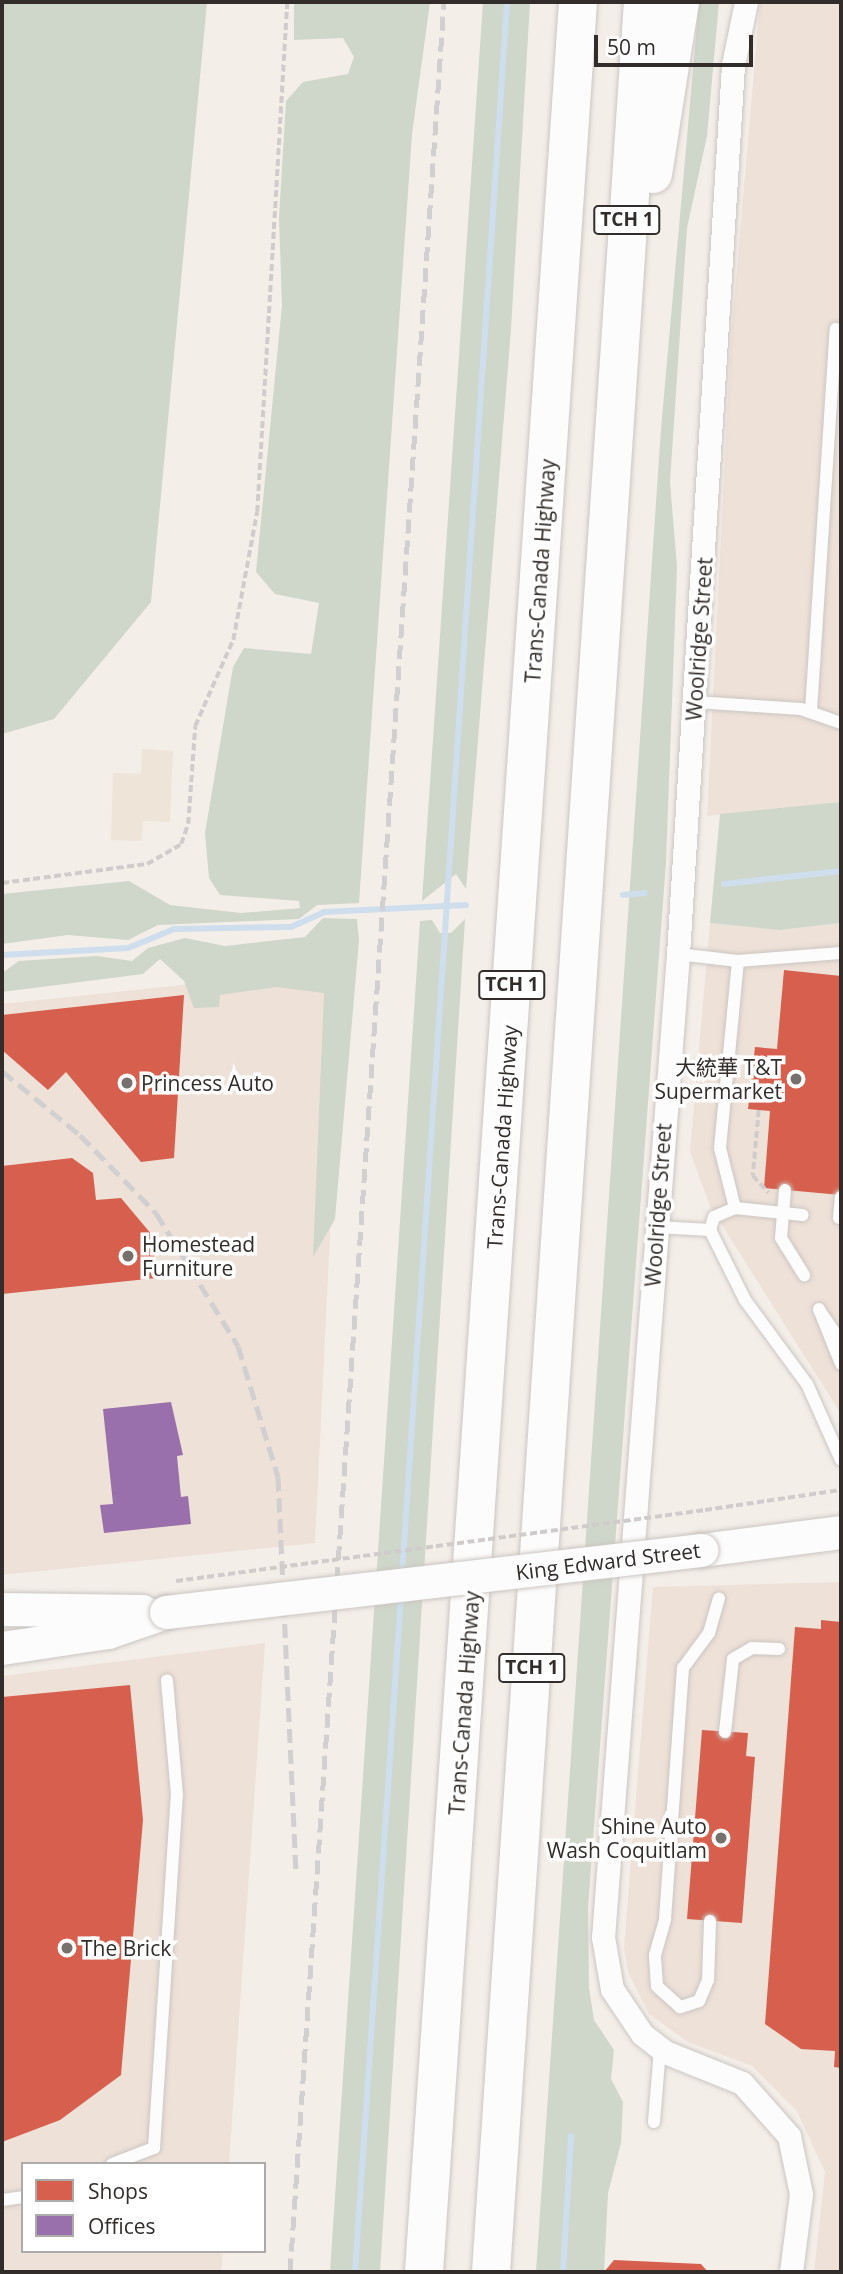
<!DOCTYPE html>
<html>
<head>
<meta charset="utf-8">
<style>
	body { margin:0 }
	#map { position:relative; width:843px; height:2274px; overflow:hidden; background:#f4eee9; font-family:"Open Sans","Noto Sans SC",sans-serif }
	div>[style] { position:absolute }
	.built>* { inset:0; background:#eee1d8 }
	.industrial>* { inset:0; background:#eee4d7 }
	.green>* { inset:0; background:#cfd6ca }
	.shops>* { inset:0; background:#d6604d }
	.offices>* { inset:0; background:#9970ab }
	.stream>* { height:6px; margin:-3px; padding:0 3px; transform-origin:3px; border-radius:3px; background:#cedeed }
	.path>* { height:3.5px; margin-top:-1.75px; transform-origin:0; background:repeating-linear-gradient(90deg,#cfcccb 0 7px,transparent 0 10.5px) }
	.roads { filter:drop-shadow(0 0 2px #cbc6c2) drop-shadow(0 0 2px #cbc6c2) }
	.lane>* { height:12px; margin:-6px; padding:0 6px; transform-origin:6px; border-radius:6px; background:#fdfcfc }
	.street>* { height:23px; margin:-11.5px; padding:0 11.5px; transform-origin:11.5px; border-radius:11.5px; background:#fdfcfc }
	.secondary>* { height:33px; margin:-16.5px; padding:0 16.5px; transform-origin:16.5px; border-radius:16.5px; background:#fdfcfc }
	.highway>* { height:38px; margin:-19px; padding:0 19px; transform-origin:19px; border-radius:19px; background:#fdfcfc }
	.rail>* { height:5px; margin-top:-2.5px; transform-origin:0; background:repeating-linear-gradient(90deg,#d1cfcf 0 14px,transparent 0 21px) }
	.path-bridge>* { height:3.5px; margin-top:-1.75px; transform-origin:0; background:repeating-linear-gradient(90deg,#cfcccb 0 7px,transparent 0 10.5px) }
	.bridges { filter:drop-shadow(0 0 2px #cbc6c2) drop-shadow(0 0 2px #cbc6c2) }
	.secondary-bridge>* { height:33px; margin:-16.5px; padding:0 16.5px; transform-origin:16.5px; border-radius:16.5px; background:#fdfcfc }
	.dots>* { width:19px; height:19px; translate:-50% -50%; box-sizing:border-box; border:4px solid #fff; border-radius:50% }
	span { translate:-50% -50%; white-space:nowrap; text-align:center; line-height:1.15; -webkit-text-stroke:7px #fff; paint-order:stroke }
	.shield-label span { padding:2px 5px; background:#fff; border:2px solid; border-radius:5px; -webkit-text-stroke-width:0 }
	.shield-label { font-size:19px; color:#322d2a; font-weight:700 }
	.street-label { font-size:21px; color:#322d2a }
	.poi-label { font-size:21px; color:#322d2a }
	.right { translate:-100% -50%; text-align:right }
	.left { translate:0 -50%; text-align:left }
	.frame { position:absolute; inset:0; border:4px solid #322d2a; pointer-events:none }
	.legend { position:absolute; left:21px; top:2162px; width:245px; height:91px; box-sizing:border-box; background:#fff; border:2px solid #adabaa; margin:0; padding:9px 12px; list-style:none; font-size:21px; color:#322d2a }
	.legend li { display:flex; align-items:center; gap:14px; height:35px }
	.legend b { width:35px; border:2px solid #adabaa }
	.scale { position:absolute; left:594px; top:35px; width:159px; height:32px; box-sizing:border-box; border:4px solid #322d2a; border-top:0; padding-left:9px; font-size:21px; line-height:24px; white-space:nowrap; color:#322d2a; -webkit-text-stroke:5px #fff; paint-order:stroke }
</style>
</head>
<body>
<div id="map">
	<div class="built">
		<i style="clip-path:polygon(760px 2px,841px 2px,841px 802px,707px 816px,731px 338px)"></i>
		<i style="clip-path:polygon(710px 923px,779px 930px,841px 923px,841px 1414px,710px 1206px,690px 1152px)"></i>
		<i style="clip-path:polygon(343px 968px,315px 1543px,2px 1575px,2px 1004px)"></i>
		<i style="clip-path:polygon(841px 1582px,841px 2272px,814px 2272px,825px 2172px,797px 2111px,752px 2066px,688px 2042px,649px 2014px,628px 1972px,624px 1947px,653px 1587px)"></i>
		<i style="clip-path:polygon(265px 1643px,229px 2164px,23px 2164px,23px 2251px,223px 2251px,221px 2272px,2px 2272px,2px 1676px)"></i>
	</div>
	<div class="industrial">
		<i style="clip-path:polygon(142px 749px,173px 751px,170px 822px,143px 821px,142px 841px,111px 840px,113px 773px,141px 774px)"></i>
	</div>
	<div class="green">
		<i style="clip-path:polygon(2px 2px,207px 2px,151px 602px,54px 719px,2px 734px)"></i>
		<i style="clip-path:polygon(294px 2px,430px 2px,412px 134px,359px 903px,317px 905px,299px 919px,158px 925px,128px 940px,68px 935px,2px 944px,2px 894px,129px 881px,170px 905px,241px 913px,300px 908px,299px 901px,220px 895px,209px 878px,205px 833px,233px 667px,244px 648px,311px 654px,319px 603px,275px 594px,256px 572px,282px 305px,279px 218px,286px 101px,303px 82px,348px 74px,354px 57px,343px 38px,294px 40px)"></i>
		<i style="clip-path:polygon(483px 2px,530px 2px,511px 329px,466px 889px,456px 874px,422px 901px)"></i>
		<i style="clip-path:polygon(699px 2px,719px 2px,707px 136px,687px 228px,670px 482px,677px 567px,666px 862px,588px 1907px,589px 1988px,594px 2020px,614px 2050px,611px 2079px,623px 2102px,621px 2143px,608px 2193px,604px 2272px,536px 2272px,661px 429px)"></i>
		<i style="clip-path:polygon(841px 802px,841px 923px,779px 930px,710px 923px,720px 814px)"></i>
		<i style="clip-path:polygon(323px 918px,357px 919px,359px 940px,335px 1219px,313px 1257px,324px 993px,276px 987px,220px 995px,219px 1007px,194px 1008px,184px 981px,160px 959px,143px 974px,2px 992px,2px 973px,19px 961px,97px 956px,132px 961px,148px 948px,185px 938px,225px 946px,305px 937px)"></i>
		<i style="clip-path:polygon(465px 919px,380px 2272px,330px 2272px,420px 921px,432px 920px,440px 933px,451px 933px)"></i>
	</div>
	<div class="shops">
		<i style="clip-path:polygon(784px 970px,841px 976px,841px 1195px,764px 1188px,770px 1111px,748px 1109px,755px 1047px,777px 1049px)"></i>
		<i style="clip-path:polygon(184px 995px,174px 1158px,141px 1162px,66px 1072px,48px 1090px,2px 1050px,2px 1015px)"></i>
		<i style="clip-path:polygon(72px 1158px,93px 1173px,96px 1200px,121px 1198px,152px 1235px,157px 1278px,2px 1294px,2px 1166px)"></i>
		<i style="clip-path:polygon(821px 1620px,841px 1622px,841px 2068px,834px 2067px,835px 2051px,801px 2049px,765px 2024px,795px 1627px,821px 1629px)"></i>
		<i style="clip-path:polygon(130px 1685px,143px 1820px,121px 2075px,60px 2120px,2px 2142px,2px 1697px)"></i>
		<i style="clip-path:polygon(702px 1730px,748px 1733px,746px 1756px,755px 1757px,742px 1923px,687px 1919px)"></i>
		<i style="clip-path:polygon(614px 2260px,701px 2264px,708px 2272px,604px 2272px)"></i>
	</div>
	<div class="offices">
		<i style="clip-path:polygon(171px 1402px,183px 1455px,177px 1456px,181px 1497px,188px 1496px,191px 1524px,104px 1533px,100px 1505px,113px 1504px,103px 1409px)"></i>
	</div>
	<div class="stream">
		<i style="left:724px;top:884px;width:118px;rotate:-6.3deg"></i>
		<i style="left:623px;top:895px;width:22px;rotate:-5deg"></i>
		<i style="left:2px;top:955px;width:126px;rotate:-3.2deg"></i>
		<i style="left:128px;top:948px;width:50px;rotate:-22.4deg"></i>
		<i style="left:174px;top:929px;width:117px;rotate:-1deg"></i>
		<i style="left:291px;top:927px;width:36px;rotate:-24deg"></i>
		<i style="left:324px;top:912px;width:142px;rotate:-2.8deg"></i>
		<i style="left:402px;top:1575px;width:1577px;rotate:-86.18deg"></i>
		<i style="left:355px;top:2272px;width:678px;rotate:-86.11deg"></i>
		<i style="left:563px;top:2272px;width:136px;rotate:-86.6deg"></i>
	</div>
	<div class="path">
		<i style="left:2px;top:883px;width:146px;rotate:-7.5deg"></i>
		<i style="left:147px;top:864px;width:39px;rotate:-30deg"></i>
		<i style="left:181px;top:844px;width:21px;rotate:-71deg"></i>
		<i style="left:188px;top:824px;width:98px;rotate:-85.9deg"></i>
		<i style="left:195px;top:726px;width:94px;rotate:-66.2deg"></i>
		<i style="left:233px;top:640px;width:130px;rotate:-79.4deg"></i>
		<i style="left:257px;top:512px;width:511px;rotate:-86.63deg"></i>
		<i style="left:759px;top:1110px;width:66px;rotate:95.2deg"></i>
		<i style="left:753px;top:1176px;width:23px;rotate:47deg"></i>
		<i style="left:705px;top:1510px;width:137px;rotate:-8.4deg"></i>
	</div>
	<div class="roads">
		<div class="lane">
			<i style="left:695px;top:702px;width:106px;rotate:3.8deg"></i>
			<i style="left:801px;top:709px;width:42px;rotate:19.3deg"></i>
			<i style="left:811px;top:711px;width:383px;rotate:-86.3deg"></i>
			<i style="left:678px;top:954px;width:60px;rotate:6.7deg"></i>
			<i style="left:738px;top:961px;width:103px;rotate:-4.4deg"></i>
			<i style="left:738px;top:961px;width:188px;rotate:95.5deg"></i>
			<i style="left:720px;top:1148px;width:62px;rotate:76deg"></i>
			<i style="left:735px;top:1208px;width:23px;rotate:157deg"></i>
			<i style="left:714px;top:1217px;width:14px;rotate:107deg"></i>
			<i style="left:710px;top:1230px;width:78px;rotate:63.4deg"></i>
			<i style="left:745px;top:1300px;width:104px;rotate:53.6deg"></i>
			<i style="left:807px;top:1384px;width:83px;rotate:65.9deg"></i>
			<i style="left:785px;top:1190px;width:48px;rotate:94.8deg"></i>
			<i style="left:781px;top:1238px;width:44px;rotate:58.1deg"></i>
			<i style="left:735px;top:1208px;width:68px;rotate:5.9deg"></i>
			<i style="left:839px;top:1218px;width:21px;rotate:-85deg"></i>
			<i style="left:657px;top:1227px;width:53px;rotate:3.2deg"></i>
			<i style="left:819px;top:1309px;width:59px;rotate:68.2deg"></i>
			<i style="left:819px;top:1310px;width:38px;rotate:55deg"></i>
			<i style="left:725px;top:1732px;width:73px;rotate:-83.7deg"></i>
			<i style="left:733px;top:1659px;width:22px;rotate:-30deg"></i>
			<i style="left:752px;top:1648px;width:27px;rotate:2deg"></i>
			<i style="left:710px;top:1921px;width:59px;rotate:91.9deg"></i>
			<i style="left:708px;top:1980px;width:23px;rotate:113deg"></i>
			<i style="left:699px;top:2001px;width:20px;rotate:162deg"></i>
			<i style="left:680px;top:2007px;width:31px;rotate:-138deg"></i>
			<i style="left:657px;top:1986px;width:31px;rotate:-94deg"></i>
			<i style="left:655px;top:1955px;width:37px;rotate:-74deg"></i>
			<i style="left:665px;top:1919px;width:252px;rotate:-85.9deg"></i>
			<i style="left:683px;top:1668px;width:44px;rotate:-53.4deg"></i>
			<i style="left:709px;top:1633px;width:36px;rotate:-74deg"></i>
			<i style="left:654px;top:2122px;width:73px;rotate:-85.3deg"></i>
			<i style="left:112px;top:2164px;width:45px;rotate:-20.9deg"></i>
			<i style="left:154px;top:2148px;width:354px;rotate:-86.3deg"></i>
			<i style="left:177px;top:1795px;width:115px;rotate:-95deg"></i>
			<i style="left:2px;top:2200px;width:21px;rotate:-8deg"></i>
		</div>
		<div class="street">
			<i style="left:746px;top:2px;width:64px;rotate:101.7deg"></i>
			<i style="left:733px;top:65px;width:891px;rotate:93.54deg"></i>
			<i style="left:678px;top:954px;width:986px;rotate:94.36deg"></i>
			<i style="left:603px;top:1937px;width:53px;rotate:80.2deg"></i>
			<i style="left:612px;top:1989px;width:54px;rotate:56.3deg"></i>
			<i style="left:642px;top:2034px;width:29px;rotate:38deg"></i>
			<i style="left:665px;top:2052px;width:83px;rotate:21.9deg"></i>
			<i style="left:742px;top:2083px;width:71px;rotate:48.4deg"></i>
			<i style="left:789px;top:2136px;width:59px;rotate:78.3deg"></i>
			<i style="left:801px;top:2194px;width:79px;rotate:97.3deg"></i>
		</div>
		<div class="secondary">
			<i style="left:701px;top:1550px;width:141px;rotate:-7.3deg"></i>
			<i style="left:2px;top:1609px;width:140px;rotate:0.8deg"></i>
			<i style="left:2px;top:1648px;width:107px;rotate:-8.6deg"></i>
			<i style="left:108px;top:1632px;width:61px;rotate:-19deg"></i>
		</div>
		<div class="highway">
			<i style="left:653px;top:174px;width:174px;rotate:-81.1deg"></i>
			<i style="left:424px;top:2272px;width:2275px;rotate:-86.12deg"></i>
			<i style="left:491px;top:2272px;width:2275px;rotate:-86.17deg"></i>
		</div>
	</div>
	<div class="rail">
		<i style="left:2px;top:1071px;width:101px;rotate:39.4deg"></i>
		<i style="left:80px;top:1135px;width:109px;rotate:45.7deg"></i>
		<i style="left:156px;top:1213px;width:156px;rotate:58.3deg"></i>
		<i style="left:238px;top:1346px;width:137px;rotate:73deg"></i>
		<i style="left:278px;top:1477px;width:398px;rotate:87.4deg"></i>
		<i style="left:290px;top:2272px;width:2275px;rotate:-86.12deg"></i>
	</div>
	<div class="path-bridge">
		<i style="left:176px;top:1581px;width:534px;rotate:-7.64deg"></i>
	</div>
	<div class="bridges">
		<div class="secondary-bridge">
			<i style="left:166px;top:1612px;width:539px;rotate:-6.61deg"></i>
		</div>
	</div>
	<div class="dots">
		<i style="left:796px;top:1079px;background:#76716d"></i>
		<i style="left:127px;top:1083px;background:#76716d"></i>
		<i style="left:128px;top:1256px;background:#76716d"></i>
		<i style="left:721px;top:1838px;background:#76716d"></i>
		<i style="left:67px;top:1948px;background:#76716d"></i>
	</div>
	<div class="shield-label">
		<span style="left:627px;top:220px">TCH 1</span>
		<span style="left:512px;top:985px">TCH 1</span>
		<span style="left:532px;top:1668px">TCH 1</span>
	</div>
	<div class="street-label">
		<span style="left:540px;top:571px;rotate:-86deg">Trans-Canada Highway</span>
		<span style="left:699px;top:639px;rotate:-86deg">Woolridge Street</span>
		<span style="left:502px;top:1137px;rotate:-86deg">Trans-Canada Highway</span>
		<span style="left:658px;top:1205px;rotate:-86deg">Woolridge Street</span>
		<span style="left:608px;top:1561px;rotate:-7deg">King Edward Street</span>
		<span style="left:464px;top:1703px;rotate:-86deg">Trans-Canada Highway</span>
	</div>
	<div class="poi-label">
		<span class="right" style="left:782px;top:1079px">大統華 T&amp;T<br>Supermarket</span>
		<span class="left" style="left:141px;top:1083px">Princess Auto</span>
		<span class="left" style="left:142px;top:1256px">Homestead<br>Furniture</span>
		<span class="right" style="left:707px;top:1838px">Shine Auto<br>Wash Coquitlam</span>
		<span class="left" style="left:81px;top:1948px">The Brick</span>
	</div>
	<div class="frame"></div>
	<ul class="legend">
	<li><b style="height:19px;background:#d6604d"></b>Shops</li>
	<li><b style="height:19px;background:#9970ab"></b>Offices</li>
	</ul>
	<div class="scale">50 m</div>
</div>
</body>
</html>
